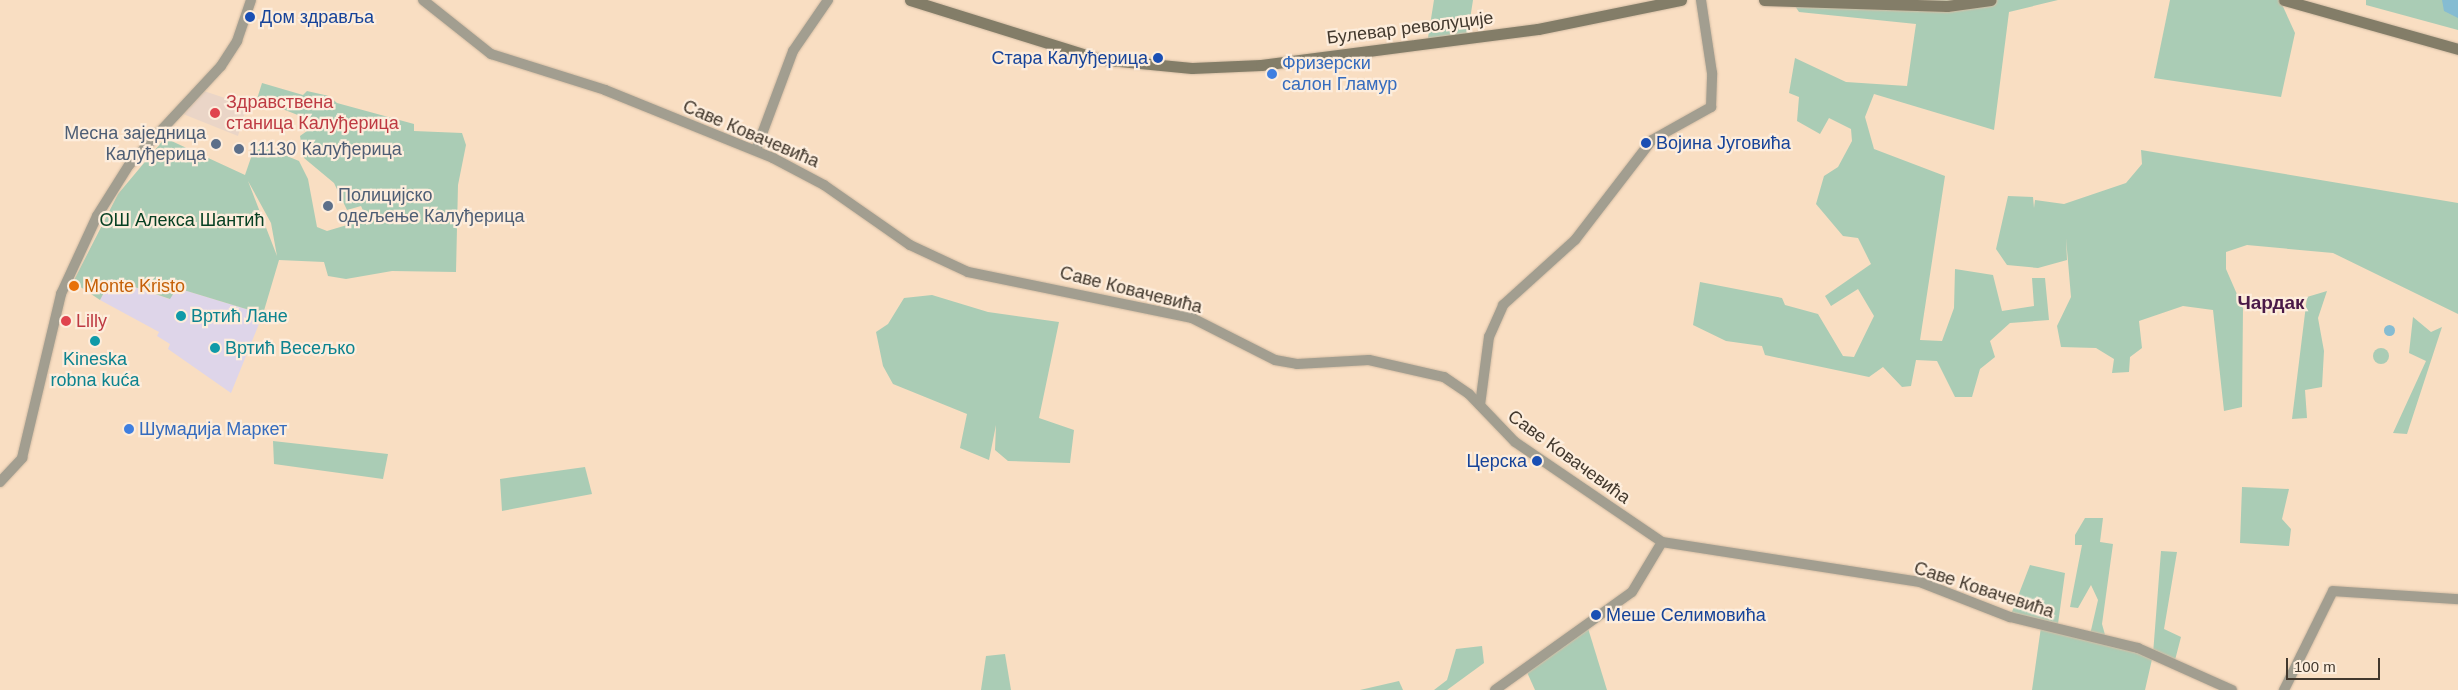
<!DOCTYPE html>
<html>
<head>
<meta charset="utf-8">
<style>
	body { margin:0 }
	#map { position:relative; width:2458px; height:690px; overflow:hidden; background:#f9dec2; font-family:Helvetica,sans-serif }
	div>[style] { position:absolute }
	.education>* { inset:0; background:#ded5e9 }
	.medical>* { inset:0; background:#ead5c7 }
	.green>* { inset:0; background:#aaccb5 }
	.round { border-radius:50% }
	.water>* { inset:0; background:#85bcd2 }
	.roads { filter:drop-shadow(0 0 1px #d4bda4) drop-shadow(0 0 1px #d4bda4) }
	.tertiary>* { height:10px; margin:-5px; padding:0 5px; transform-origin:5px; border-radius:5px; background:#a29e90 }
	.secondary>* { height:11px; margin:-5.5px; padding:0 5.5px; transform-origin:5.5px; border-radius:5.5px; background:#837d68 }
	.dots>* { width:14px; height:14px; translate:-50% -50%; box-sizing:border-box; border:2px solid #fdeddc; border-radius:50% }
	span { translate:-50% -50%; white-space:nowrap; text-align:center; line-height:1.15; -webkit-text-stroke:4.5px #fdeddc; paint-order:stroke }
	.transit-label { font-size:18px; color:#164399 }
	.left { translate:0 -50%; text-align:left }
	.right { translate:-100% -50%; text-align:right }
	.street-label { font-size:18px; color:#42382d }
	.shop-label { font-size:18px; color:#366cbe }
	.health-label { font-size:18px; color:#be3a42 }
	.service-label { font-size:18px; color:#4e5e75 }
	.park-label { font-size:18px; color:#074023 }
	.food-label { font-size:18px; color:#c56008 }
	.culture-label { font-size:18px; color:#0d838f }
	.neighbourhood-label { font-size:19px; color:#4a1948; font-weight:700 }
	.scale { position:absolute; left:2286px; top:658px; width:94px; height:22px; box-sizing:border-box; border:2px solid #42382d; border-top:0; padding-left:6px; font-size:15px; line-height:18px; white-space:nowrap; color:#42382d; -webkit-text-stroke:4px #fdeddc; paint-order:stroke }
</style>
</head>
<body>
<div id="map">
	<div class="education">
		<i style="clip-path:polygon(111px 279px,169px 299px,177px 288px,263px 314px,231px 393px,168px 349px,170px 344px,157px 336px,159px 332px,100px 300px)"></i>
	</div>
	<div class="medical">
		<i style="clip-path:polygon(204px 91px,243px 104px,246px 109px,238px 136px,183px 114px)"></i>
	</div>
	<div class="green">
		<i style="clip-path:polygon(1434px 0,1473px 0,1467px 39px,1427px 44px)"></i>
		<i style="clip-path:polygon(1791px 0,2058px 0,2009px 12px,1994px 130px,1874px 94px,1865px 117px,1874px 149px,1945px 176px,1920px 340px,1942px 341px,1954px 308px,1955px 269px,1993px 275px,2002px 311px,2034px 306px,2032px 278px,2045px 278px,2049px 320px,2010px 323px,1990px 341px,1995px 357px,1980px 369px,1972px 397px,1955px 397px,1937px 361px,1916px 360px,1911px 386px,1902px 387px,1883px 367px,1869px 377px,1765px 355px,1762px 346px,1726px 341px,1693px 325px,1700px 282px,1782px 298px,1785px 305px,1818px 314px,1843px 356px,1854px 357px,1874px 316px,1858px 289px,1831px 306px,1825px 296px,1871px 264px,1858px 238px,1843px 236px,1816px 204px,1824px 176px,1838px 167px,1852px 141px,1851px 129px,1829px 118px,1820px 134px,1797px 121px,1799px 97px,1789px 93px,1795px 58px,1846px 82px,1907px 86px,1916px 24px,1799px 12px)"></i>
		<i style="clip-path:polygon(2170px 0,2280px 0,2295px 33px,2281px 97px,2154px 78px)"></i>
		<i style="clip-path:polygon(2366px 0,2458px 0,2458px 30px,2366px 5px)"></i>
		<i style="clip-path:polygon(evenodd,262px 83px,303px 95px,307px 91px,329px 96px,337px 103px,414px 124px,414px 131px,462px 133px,466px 145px,458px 185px,456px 272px,392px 271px,346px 279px,328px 276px,324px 262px,279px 260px,263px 314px,177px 288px,170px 299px,111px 279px,100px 300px,73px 282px,118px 194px,165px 138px,245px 175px,256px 143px,299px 161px,308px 179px,317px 227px,327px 231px,367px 219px,361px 206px,347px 210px,334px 183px,304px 158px,300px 136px,314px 126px,313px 121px,257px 99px,262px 83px,248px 181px,271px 223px,277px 256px,248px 181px)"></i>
		<i style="clip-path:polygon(2141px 150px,2458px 203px,2458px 314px,2333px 253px,2247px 245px,2226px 252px,2226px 269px,2243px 308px,2242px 407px,2224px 411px,2213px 310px,2183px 306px,2139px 321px,2142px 348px,2130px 357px,2129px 372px,2112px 373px,2114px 359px,2096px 348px,2061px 347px,2057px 326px,2071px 297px,2066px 238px,2067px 260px,2038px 268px,2007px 265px,1996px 249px,2008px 196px,2033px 197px,2034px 208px,2035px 200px,2064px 204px,2126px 183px,2142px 164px)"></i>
		<i style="clip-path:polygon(2327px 291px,2318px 318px,2324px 351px,2322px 387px,2305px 390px,2307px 418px,2292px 419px,2307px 297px)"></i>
		<i style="clip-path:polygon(932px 295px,988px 312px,1059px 322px,1039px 418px,1074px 430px,1070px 463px,1008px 461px,995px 450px,996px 425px,989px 460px,960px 448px,967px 414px,893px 384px,883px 366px,876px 332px,888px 324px,904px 298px)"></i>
		<i style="clip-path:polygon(2413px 317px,2431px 332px,2442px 327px,2407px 434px,2393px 433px,2426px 361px,2409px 353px)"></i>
		<i class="round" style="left:2373px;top:348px;width:16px;height:16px"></i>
		<i style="clip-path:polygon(273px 441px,388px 454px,383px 479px,274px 464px)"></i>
		<i style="clip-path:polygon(585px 467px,592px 494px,502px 511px,500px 479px)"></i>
		<i style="clip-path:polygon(2242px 487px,2289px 489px,2282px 519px,2291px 529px,2289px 546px,2240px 543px)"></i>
		<i style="clip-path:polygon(2085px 518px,2103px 518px,2100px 542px,2113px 544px,2102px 624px,2107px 642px,2153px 654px,2161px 551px,2177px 552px,2164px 629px,2181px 637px,2174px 664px,2153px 655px,2145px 690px,2032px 690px,2041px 627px,2010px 617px,2030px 565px,2065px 573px,2057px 631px,2089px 639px,2098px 600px,2091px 585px,2078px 608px,2070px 607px,2082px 545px,2075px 545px,2075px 535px)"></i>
		<i style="clip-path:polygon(1587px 625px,1607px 690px,1535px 690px,1526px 670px)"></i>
		<i style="clip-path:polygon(1482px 646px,1484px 663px,1447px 690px,1434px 690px,1447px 680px,1456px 649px)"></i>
		<i style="clip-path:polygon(1005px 654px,1011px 690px,981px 690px,986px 656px)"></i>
		<i style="clip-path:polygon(1399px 681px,1403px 690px,1360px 690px)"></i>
	</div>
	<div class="water">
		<i style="clip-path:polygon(2442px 0,2458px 0,2458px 18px,2444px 11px)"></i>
		<i class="round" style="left:2383.5px;top:324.5px;width:11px;height:11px"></i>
	</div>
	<div class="roads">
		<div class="tertiary">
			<i style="left:423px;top:0;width:87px;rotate:38.5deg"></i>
			<i style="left:491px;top:54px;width:120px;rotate:17.5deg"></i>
			<i style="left:605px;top:90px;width:181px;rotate:22deg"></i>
			<i style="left:773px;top:158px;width:58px;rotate:27.9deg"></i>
			<i style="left:824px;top:185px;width:105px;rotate:34.9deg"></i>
			<i style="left:910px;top:245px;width:64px;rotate:25deg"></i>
			<i style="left:968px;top:272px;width:229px;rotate:11.6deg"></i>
			<i style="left:1192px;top:318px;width:93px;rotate:26.8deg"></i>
			<i style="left:1275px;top:360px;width:22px;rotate:10deg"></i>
			<i style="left:1297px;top:364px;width:72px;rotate:-3.2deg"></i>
			<i style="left:1369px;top:360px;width:77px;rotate:12.8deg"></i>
			<i style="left:1444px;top:377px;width:30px;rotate:34deg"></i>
			<i style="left:1469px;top:394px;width:66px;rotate:46.2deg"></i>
			<i style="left:1515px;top:442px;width:178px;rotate:34.2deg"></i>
			<i style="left:1662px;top:542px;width:261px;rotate:8.8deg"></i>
			<i style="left:1920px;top:582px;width:97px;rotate:21.3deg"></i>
			<i style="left:2010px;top:617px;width:132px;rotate:13.6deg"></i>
			<i style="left:2138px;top:648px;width:103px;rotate:24.1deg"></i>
			<i style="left:756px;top:150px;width:106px;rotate:-69.5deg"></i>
			<i style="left:793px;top:51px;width:62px;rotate:-55.5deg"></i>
			<i style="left:1480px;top:405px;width:69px;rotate:-82.5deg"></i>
			<i style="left:1489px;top:337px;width:35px;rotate:-66deg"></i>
			<i style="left:1503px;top:305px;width:97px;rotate:-42.1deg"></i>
			<i style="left:1575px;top:240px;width:126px;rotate:-52.4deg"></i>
			<i style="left:1652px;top:140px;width:68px;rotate:-29.2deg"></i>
			<i style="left:1711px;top:107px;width:34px;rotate:-88deg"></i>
			<i style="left:1712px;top:73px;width:74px;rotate:-98.6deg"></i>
			<i style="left:0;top:482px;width:33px;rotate:-47deg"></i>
			<i style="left:22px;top:458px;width:169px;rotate:-76.6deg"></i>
			<i style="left:61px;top:294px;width:86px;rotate:-65.2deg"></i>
			<i style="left:97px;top:216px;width:60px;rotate:-57.9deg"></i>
			<i style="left:129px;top:165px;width:135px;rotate:-47.1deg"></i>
			<i style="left:221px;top:66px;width:30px;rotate:-57deg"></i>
			<i style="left:237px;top:41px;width:43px;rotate:-71.1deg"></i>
			<i style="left:1495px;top:690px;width:168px;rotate:-35.6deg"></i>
			<i style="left:1632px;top:592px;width:58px;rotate:-59deg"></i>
			<i style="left:2284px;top:690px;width:110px;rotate:-63.7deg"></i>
			<i style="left:2333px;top:591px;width:125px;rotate:3.7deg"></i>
		</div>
		<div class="secondary">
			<i style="left:910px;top:0;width:198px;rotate:17.3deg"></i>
			<i style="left:1099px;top:59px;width:93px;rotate:5.5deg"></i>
			<i style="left:1192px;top:68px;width:69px;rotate:-2.5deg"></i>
			<i style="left:1261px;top:65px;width:279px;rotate:-7.4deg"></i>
			<i style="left:1538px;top:29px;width:146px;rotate:-11.5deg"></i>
			<i style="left:1764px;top:0;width:183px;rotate:1.9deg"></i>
			<i style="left:1947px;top:6px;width:44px;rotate:-7.8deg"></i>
			<i style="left:2284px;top:0;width:181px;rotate:15.7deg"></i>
		</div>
	</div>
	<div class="dots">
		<i style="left:250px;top:17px;background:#1a4fb4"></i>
		<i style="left:1158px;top:58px;background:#1a4fb4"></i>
		<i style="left:1272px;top:74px;background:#3f7fe0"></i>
		<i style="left:215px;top:113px;background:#e0444e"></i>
		<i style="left:1646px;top:143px;background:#1a4fb4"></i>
		<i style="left:216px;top:144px;background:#5c6f8a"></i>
		<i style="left:239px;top:149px;background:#5c6f8a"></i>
		<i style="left:328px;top:206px;background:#5c6f8a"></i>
		<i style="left:74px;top:286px;background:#e8710a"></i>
		<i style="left:181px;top:316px;background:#0f9aa8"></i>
		<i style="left:66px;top:321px;background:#e0444e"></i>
		<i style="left:95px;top:341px;background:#0f9aa8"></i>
		<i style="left:215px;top:348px;background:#0f9aa8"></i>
		<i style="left:129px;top:429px;background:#3f7fe0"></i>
		<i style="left:1537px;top:461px;background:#1a4fb4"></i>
		<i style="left:1596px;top:615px;background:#1a4fb4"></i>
	</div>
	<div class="transit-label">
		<span class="left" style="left:260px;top:17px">Дом здравља</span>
		<span class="right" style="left:1148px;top:58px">Стара Калуђерица</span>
		<span class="left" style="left:1656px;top:143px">Војина Југовића</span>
		<span class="right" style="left:1527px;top:461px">Церска</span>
		<span class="left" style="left:1606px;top:615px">Меше Селимовића</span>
	</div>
	<div class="street-label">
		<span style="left:1410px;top:28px;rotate:-7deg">Булевар револуције</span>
		<span style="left:751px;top:134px;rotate:23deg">Саве Ковачевића</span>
		<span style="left:1131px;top:290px;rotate:14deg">Саве Ковачевића</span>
		<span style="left:1569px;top:457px;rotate:36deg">Саве Ковачевића</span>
		<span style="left:1984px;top:590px;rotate:18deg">Саве Ковачевића</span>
	</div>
	<div class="shop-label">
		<span class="left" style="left:1282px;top:74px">Фризерски<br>салон Гламур</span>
		<span class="left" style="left:139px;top:429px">Шумадија Маркет</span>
	</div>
	<div class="health-label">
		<span class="left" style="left:226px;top:113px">Здравствена<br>станица Калуђерица</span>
		<span class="left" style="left:76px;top:321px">Lilly</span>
	</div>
	<div class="service-label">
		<span class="right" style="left:206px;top:144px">Месна заједница<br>Калуђерица</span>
		<span class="left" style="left:249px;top:149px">11130 Калуђерица</span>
		<span class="left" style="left:338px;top:206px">Полицијско<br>одељење Калуђерица</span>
	</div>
	<div class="park-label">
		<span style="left:182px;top:220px">ОШ Алекса Шантић</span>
	</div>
	<div class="food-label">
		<span class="left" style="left:84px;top:286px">Monte Kristo</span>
	</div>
	<div class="culture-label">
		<span class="left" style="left:191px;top:316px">Вртић Лане</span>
		<span class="left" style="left:225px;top:348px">Вртић Весељко</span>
		<span style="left:95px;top:370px">Kineska<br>robna kuća</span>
	</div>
	<div class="neighbourhood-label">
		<span style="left:2271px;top:303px">Чардак</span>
	</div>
	<div class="scale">100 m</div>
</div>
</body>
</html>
